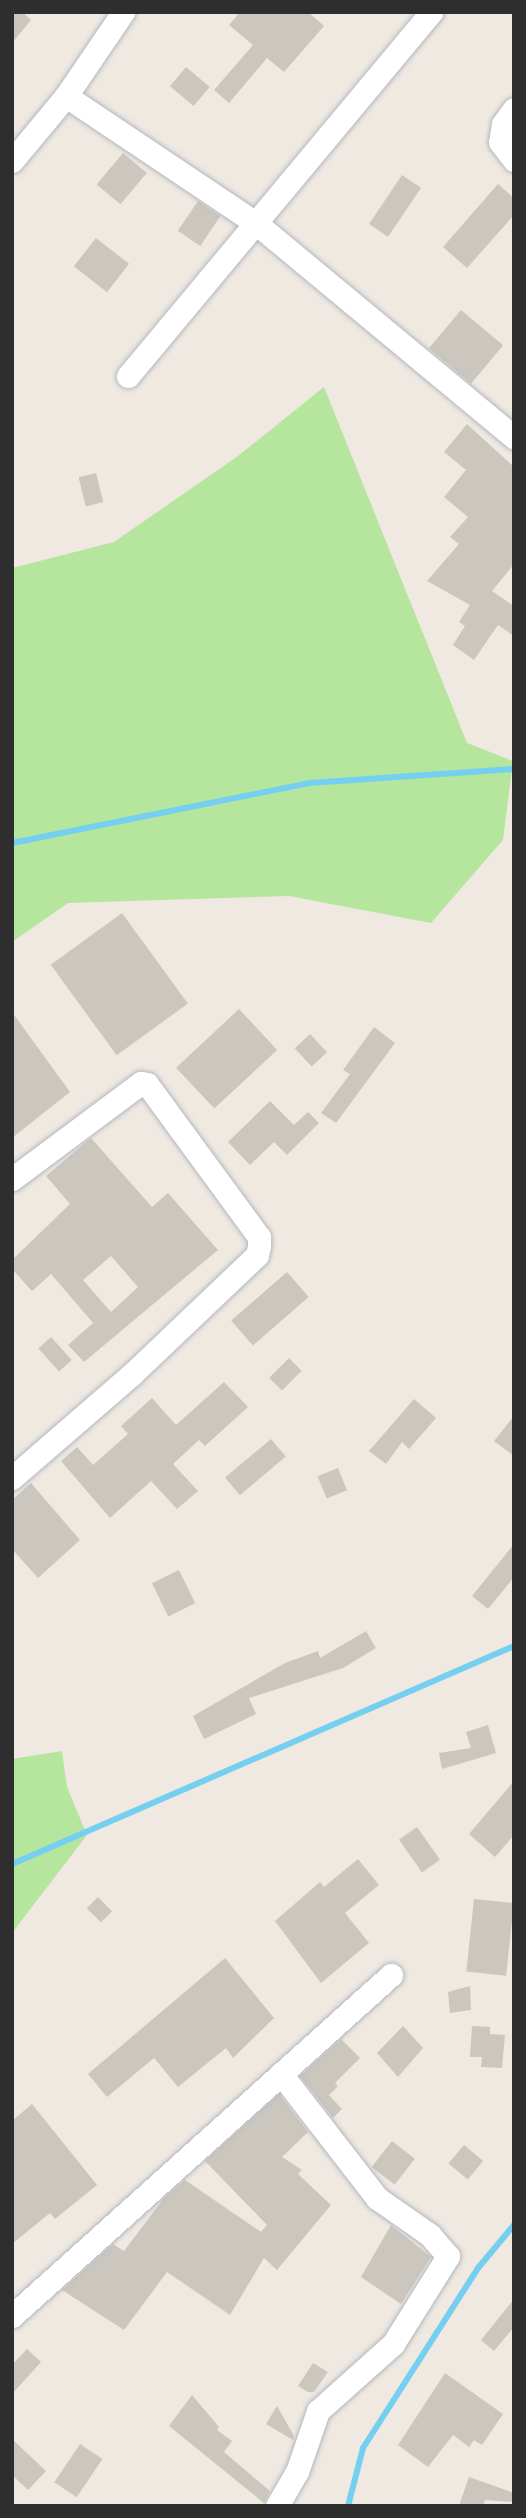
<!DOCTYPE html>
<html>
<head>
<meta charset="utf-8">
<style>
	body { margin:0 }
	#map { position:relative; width:526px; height:2518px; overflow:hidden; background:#efe9e1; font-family:Commissioner,sans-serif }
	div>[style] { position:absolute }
	.green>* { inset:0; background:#b6e59e }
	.stream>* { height:6px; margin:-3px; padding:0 3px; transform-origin:3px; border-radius:3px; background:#75cff0 }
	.building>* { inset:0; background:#cbc7bf; transform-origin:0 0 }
	.roads { filter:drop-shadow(0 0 2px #b4b7c1) drop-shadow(0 0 2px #b4b7c1) }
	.minor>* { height:23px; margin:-11.5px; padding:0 11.5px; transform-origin:11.5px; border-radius:11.5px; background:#fff }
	span { translate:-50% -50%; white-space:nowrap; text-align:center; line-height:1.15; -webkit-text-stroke:5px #fff; paint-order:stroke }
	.frame { position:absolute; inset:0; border:14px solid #2e2e2e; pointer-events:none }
</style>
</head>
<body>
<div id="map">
	<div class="green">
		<i style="clip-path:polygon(324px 387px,467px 743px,513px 761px,503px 840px,431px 923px,289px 896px,68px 903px,12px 942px,12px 568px,114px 542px,238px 456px)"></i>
		<i style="clip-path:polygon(62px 1751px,67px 1787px,87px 1835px,12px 1933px,12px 1759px)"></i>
	</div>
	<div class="stream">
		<i style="left:12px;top:843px;width:303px;rotate:-11.4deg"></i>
		<i style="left:309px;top:783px;width:205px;rotate:-3.9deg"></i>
		<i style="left:12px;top:1864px;width:547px;rotate:-23.47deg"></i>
		<i style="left:348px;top:2506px;width:60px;rotate:-75.5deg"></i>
		<i style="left:363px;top:2448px;width:214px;rotate:-57.4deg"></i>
		<i style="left:478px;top:2268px;width:56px;rotate:-50.1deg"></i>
	</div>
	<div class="building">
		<i style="clip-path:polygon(12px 12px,22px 12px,31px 20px,12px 43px)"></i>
		<i style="clip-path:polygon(240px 12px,308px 12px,324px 26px,284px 72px,267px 58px,229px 103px,214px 90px,253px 45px,229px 25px)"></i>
		<i style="left:186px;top:67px;width:31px;height:25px;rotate:40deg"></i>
		<i style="left:123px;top:153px;width:31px;height:41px;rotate:40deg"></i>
		<i style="left:402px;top:175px;width:23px;height:59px;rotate:34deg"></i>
		<i style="clip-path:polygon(498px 184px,514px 198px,514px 215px,467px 268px,443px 247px)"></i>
		<i style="left:198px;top:201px;width:27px;height:36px;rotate:34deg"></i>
		<i style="left:96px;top:238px;width:42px;height:36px;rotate:38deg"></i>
		<i style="left:461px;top:310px;width:55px;height:50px;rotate:40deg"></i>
		<i style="clip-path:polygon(467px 424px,514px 467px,514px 564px,492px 591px,514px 606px,514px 636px,498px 625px,474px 660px,453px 645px,465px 626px,459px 622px,470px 605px,427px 581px,459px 544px,450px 537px,468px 517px,444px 497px,466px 470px,444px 452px)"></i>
		<i style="left:96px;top:473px;width:30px;height:18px;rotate:76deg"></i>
		<i style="left:122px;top:913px;width:112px;height:88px;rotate:54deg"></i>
		<i style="left:239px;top:1009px;width:56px;height:86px;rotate:47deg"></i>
		<i style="clip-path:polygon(12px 1012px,70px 1092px,12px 1138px)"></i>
		<i style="clip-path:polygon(374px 1027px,395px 1043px,336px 1123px,321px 1113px,350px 1074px,343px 1070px)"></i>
		<i style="left:310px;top:1034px;width:25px;height:21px;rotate:47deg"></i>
		<i style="clip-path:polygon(270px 1101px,294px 1125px,308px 1112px,319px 1123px,287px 1155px,274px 1142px,250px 1165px,228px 1142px)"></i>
		<i style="clip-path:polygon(evenodd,91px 1138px,152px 1207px,168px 1193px,218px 1250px,84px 1362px,68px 1345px,93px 1323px,51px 1274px,32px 1291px,12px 1269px,12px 1260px,70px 1204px,46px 1176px,91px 1138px,111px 1256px,138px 1287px,111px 1312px,83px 1280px,111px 1256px)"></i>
		<i style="left:287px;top:1272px;width:33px;height:74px;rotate:49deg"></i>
		<i style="left:51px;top:1337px;width:31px;height:17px;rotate:48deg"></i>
		<i style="left:289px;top:1358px;width:18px;height:28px;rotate:45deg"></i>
		<i style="clip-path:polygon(224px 1382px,248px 1407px,205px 1446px,199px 1440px,173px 1464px,198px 1491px,177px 1509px,151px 1481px,110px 1518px,61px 1461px,77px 1447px,93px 1465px,128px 1434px,121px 1426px,152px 1398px,176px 1425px)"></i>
		<i style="clip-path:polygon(414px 1399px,436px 1418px,409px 1449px,402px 1442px,386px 1464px,369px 1451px)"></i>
		<i style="clip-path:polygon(514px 1416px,514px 1456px,494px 1441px)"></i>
		<i style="left:271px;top:1439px;width:23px;height:60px;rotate:50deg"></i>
		<i style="left:338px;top:1468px;width:24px;height:22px;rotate:68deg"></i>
		<i style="clip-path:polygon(31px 1483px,80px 1540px,38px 1578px,12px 1549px,12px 1500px)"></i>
		<i style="clip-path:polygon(514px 1544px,514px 1577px,488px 1609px,472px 1596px)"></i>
		<i style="left:179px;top:1570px;width:37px;height:30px;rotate:64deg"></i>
		<i style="clip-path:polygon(366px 1631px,376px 1648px,343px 1668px,249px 1698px,256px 1714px,204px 1739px,193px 1716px,285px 1663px,318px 1651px,320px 1658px)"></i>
		<i style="clip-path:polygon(488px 1725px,496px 1753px,442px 1769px,439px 1753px,471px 1748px,466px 1732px)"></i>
		<i style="clip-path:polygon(514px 1781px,514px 1835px,495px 1857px,469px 1834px)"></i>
		<i style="left:417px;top:1827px;width:40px;height:22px;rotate:55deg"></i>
		<i style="clip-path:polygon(358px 1859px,379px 1885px,345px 1913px,369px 1943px,321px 1983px,275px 1921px,320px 1882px,324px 1887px)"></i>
		<i style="left:98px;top:1897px;width:20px;height:16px;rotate:45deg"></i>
		<i style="left:474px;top:1899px;width:40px;height:73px;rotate:6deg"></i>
		<i style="clip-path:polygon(225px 1958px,274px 2018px,233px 2058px,226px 2048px,178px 2087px,154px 2058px,107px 2097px,88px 2074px)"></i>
		<i style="clip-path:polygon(470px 1986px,471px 2010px,450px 2013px,448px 1992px)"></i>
		<i style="clip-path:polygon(403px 2026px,423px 2048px,398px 2077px,377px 2053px)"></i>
		<i style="clip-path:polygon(472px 2026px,490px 2027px,490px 2034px,505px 2035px,502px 2068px,481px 2067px,482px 2057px,470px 2057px)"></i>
		<i style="clip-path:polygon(341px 2039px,360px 2058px,335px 2083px,338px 2086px,329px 2095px,342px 2109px,333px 2118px,300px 2076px)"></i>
		<i style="clip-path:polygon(279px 2094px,308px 2132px,282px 2157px,302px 2170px,298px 2174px,331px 2205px,277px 2270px,264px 2258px,230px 2315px,167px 2272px,124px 2330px,62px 2290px,113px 2244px,124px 2251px,164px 2198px,185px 2180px,261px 2232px,267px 2225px,205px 2161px)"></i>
		<i style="clip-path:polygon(32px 2104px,97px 2185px,55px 2219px,50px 2213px,12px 2244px,12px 2121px)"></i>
		<i style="left:392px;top:2141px;width:29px;height:33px;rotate:38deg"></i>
		<i style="left:464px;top:2145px;width:25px;height:24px;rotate:40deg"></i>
		<i style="clip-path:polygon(391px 2225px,431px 2257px,401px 2304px,361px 2277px)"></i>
		<i style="clip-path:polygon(514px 2299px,514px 2327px,494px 2351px,481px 2340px)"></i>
		<i style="clip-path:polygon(27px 2349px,41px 2362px,12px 2394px,12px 2365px)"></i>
		<i style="clip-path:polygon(313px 2363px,328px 2372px,314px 2392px,308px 2392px,298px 2386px)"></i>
		<i style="clip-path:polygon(445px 2373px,503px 2414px,482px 2445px,474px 2440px,469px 2447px,453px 2435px,428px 2467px,398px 2445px)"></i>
		<i style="clip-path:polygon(192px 2395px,219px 2427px,217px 2430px,232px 2441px,224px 2452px,270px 2491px,264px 2503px,169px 2426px)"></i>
		<i style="clip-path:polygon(277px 2406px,294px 2436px,293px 2440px,266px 2424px)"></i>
		<i style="clip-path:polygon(12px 2439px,46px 2471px,28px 2490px,12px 2475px)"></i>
		<i style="left:80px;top:2444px;width:27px;height:46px;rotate:34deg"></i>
		<i style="clip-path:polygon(469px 2477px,514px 2493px,514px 2502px,485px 2500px,483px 2506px,459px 2506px)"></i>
	</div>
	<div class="roads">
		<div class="minor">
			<i style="left:66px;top:96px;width:230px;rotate:33.8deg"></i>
			<i style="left:257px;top:224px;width:334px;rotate:39.7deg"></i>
			<i style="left:514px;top:109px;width:19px;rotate:126deg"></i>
			<i style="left:503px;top:124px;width:18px;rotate:99deg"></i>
			<i style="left:500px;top:142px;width:23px;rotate:52deg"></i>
			<i style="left:12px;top:161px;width:85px;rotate:-50.3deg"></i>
			<i style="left:66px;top:96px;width:102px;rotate:-55.8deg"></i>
			<i style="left:128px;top:376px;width:474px;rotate:-50.2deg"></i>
			<i style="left:12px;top:1179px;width:161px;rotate:-36.7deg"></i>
			<i style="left:141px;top:1083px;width:6px;rotate:9deg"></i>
			<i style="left:147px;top:1084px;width:190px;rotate:53.8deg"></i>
			<i style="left:259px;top:1237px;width:9px;rotate:90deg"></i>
			<i style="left:259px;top:1246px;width:9px;rotate:103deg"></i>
			<i style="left:257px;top:1255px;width:173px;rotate:136.4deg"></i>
			<i style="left:132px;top:1374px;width:159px;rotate:139.1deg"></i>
			<i style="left:12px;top:2316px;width:510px;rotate:-41.98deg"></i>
			<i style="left:277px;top:2506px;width:39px;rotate:-60deg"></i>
			<i style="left:297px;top:2472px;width:65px;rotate:-71deg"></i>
			<i style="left:318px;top:2411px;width:101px;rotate:-41.8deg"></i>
			<i style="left:393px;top:2344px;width:104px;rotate:-58deg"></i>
			<i style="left:448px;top:2256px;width:28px;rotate:-131deg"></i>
			<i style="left:430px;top:2235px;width:65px;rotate:-145.1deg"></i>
			<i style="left:377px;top:2198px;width:157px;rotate:-127.7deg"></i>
		</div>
	</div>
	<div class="frame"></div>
</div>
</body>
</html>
